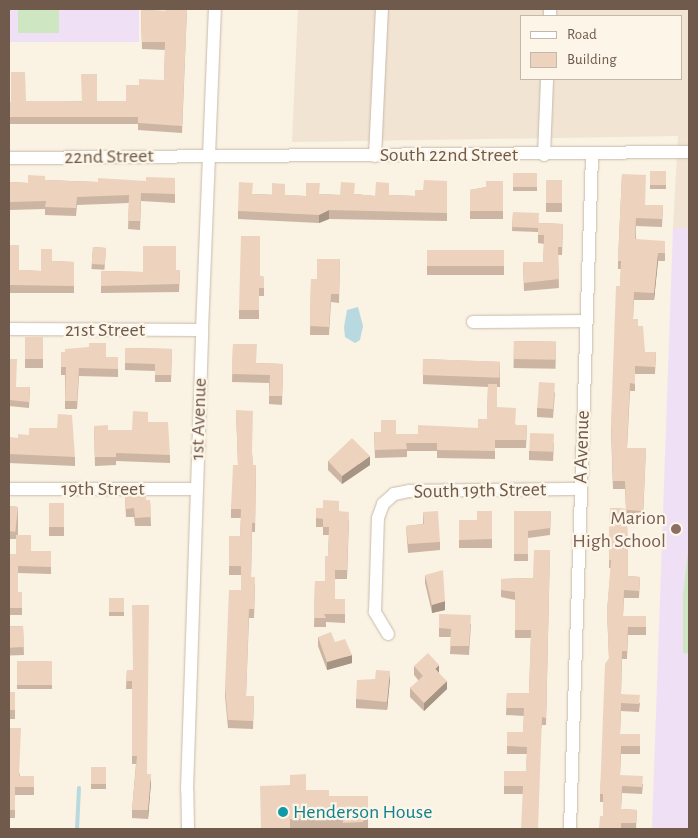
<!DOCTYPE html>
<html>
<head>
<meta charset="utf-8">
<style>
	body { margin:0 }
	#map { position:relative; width:698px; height:838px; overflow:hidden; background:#faf2e3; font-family:"Alegreya Sans",sans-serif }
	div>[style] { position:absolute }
	.residential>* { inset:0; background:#f1e4d2 }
	.education>* { inset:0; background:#efe0f6; transform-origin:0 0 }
	.green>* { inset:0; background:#cfe6c3; transform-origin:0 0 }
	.water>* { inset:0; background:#b9d9e1 }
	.stream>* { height:4px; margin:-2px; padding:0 2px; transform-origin:2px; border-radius:2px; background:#b9d9e1 }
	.roads { filter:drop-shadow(0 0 1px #c9baaa) drop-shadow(0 0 1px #c9baaa) }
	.minor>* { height:12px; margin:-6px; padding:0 6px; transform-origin:6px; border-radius:6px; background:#fff }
	.wall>* { inset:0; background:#ccb5a3; transform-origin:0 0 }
	.shaded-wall>* { inset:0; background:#a69484 }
	.building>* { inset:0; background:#edd3bd; transform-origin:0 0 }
	.dots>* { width:14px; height:14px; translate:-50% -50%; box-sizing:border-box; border:2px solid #fdf6e8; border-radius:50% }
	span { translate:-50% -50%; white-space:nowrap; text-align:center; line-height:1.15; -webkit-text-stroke:4.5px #fdf6e8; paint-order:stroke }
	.street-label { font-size:20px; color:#6f5a4b }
	.education-label { font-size:20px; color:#785e54 }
	.right { translate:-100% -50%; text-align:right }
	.culture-label { font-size:20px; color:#0d838f }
	.left { translate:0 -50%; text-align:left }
	.frame { position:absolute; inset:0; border:10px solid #6f5a4b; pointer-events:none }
	.legend { position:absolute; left:520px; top:15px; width:162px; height:65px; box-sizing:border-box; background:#fdf6e8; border:1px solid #c4b8a9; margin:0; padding:6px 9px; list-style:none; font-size:15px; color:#6f5a4b }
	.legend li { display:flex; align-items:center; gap:10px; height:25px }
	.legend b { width:25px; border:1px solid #c4b8a9 }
</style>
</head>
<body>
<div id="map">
	<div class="residential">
		<i style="clip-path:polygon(evenodd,298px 9px,689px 9px,689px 228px,673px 228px,678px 136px,292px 142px,298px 9px,522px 16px,682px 16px,682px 79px,522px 79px,522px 16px)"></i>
	</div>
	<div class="education">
		<i style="left:9px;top:9px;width:130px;height:33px"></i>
		<i style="clip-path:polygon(673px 228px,689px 228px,689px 829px,652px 829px)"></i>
	</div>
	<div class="green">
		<i style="left:18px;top:9px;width:41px;height:24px"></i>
		<i style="clip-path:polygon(689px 543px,689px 654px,683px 653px,683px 594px)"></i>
	</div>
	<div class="water">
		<i style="clip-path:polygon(358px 307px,363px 326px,360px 340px,355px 343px,345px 337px,344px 327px,347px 310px)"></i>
	</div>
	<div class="stream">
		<i style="left:77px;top:829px;width:41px;rotate:-87.2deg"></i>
	</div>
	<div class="roads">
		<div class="minor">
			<i style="left:550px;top:16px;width:7px;rotate:-90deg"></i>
			<i style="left:544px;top:155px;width:76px;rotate:-87.7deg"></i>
			<i style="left:375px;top:156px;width:147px;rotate:-87.3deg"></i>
			<i style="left:9px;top:158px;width:680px;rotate:-0.51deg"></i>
			<i style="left:473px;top:322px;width:114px;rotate:-0.5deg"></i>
			<i style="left:9px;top:329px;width:193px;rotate:0.3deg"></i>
			<i style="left:9px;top:489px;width:188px"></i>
			<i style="left:388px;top:634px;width:26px;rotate:-121deg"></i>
			<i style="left:375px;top:612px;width:94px;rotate:-88.2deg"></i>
			<i style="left:378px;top:518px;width:15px;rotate:-70deg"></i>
			<i style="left:383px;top:504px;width:15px;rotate:-42deg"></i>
			<i style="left:394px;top:494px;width:15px;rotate:-11deg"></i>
			<i style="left:409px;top:491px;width:172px;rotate:-0.7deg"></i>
			<i style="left:188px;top:829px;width:39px;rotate:-91deg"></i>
			<i style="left:187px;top:790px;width:460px;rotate:-88.1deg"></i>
			<i style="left:202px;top:330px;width:321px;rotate:-87.7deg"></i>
			<i style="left:570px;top:829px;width:675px;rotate:-88.13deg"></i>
		</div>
	</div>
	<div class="wall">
		<i style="clip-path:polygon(187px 9px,182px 133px,138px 130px,138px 124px,9px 124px,9px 102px,126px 101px,139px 85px,164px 80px,165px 50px,142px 49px,141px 10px,165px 11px)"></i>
		<i style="left:650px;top:171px;width:16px;height:18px"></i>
		<i style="left:513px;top:173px;width:24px;height:18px"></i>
		<i style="clip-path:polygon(622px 174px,645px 205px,663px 205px,662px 227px,636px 226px,636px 239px,665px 249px,665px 261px,658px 261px,654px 300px,634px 300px,633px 319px,638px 326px,645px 352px,656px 352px,655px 374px,635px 374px,635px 391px,630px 391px,628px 430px,627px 448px,646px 448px,643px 518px,627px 518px,628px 576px,640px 577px,639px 598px,624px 598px,623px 616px,646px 616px,646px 635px,628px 635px,627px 659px,622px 659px,621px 694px,640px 703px,639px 712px,621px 711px,620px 734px,640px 734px,640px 754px,621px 754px,620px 775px,643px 784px,642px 794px,622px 793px,621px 809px,637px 810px,636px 829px,599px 829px,603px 816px,603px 802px,600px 802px,600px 794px,609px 658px,607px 611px,611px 568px,609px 568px,610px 508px,626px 509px,625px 489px,613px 489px,611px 429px,620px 286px,621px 269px,618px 269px,618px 261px)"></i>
		<i style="clip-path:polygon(175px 178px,175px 203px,141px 201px,140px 230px,128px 229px,129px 203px,77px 205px,76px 216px,45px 215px,45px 209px,10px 210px,9px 227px,9px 182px,28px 183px,45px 180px,98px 182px,146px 181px)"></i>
		<i style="left:546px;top:180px;width:16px;height:32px"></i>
		<i style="clip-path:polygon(447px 181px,447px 221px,329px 219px,319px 223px,238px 219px,238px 211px,252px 194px,306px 196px,320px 194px,340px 195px,354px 194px,375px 196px,389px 195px,415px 196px,423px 190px)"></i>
		<i style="clip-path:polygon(503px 181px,503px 219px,470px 219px,470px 190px,486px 187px)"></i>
		<i style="clip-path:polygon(513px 212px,539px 223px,563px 224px,562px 255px,558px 255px,559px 288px,524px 291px,523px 262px,543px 262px,544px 244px,538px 243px,538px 232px,512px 231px)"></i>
		<i style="clip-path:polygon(9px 245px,19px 270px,41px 271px,52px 261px,74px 262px,74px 293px,9px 293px)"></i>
		<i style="left:93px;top:247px;width:13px;height:22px;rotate:4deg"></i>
		<i style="left:427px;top:250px;width:77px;height:25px"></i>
		<i style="clip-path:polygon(340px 259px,339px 303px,331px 302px,329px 335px,310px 335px,311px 279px,317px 279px)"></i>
		<i style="clip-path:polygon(180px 270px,179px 292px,101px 293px,101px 271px,143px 272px)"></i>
		<i style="clip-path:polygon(260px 276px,264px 277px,264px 296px,259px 296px,259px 319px,239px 319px,239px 310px)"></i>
		<i style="left:25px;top:337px;width:18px;height:31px"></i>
		<i style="left:514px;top:341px;width:42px;height:27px;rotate:1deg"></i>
		<i style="clip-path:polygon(233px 344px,256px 363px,283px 364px,282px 405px,269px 404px,269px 383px,232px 382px)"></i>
		<i style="clip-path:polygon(125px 348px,172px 349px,171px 382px,155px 382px,155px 371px,125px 370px)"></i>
		<i style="clip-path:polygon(61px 352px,106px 357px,118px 357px,118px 377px,79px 376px,77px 409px,65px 409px,65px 375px,61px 375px)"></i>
		<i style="clip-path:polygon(9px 359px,16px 387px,30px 387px,29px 408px,9px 406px)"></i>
		<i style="clip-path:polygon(423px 359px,500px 362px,500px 387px,497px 387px,497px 407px,516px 425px,527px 425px,526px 448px,495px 448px,495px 459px,437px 458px,437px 451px,407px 451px,407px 457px,375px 458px,374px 432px,396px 434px,418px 434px,478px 428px,487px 419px,488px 387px,423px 384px)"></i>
		<i style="clip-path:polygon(555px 392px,553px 418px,537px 417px,537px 408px)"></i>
		<i style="clip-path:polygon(236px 410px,252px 454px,253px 465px,256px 465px,255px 532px,252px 532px,251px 577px,255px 585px,254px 618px,249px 618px,246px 696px,254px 696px,253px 729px,228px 728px,225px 696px,225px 688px,241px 590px,241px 575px,229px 575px,229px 536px,240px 536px,241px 518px,231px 518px,231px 509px,238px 465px)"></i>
		<i style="clip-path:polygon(148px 422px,170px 455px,170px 463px,116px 461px,116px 465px,95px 466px,94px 426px,108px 430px,132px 430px)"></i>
		<i style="clip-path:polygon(9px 437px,75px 457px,75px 466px,9px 463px)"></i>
		<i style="clip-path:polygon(554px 443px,553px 461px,529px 460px,529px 451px)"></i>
		<i style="clip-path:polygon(328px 461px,370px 465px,342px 484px,328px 470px)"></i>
		<i style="clip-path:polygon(125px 496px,146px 500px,150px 500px,151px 526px,135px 526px,134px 517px,126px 517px)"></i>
		<i style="left:49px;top:503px;width:15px;height:33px"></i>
		<i style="clip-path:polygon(9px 506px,18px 507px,18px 535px,31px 551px,51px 551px,51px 574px,18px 573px,18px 592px,22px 592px,22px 615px,9px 615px,9px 554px,16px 554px,16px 539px,9px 539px)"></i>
		<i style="clip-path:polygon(316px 508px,339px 511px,349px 520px,347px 579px,335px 579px,335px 599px,345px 599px,345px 623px,326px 622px,326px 627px,314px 627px,315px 581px,325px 581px,328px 556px,329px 535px,323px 535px,323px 527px,316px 527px)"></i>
		<i style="clip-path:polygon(492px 511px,492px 548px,459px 548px,459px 520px,477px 520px)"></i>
		<i style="clip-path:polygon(514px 511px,551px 511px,550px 535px,528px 538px,528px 561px,514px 561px)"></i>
		<i style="clip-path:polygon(423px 512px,440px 542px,440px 550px,408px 553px,406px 526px,423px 524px)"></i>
		<i style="clip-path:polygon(550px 550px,546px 725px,542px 725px,523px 794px,504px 794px,504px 771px,526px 771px,527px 754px,507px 754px,507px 732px,523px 732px,524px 716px,506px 715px,507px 693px,529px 693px,531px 638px,515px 638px,515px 600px,501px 597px,501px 579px,533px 578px)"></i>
		<i style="clip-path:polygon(425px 575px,445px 610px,432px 613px,425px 583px)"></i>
		<i style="left:109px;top:598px;width:15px;height:18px"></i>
		<i style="clip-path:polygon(439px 614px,471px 624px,469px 655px,450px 654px,451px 637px,439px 637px)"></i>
		<i style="left:23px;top:626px;width:29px;height:14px;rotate:88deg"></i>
		<i style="clip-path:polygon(318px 637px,335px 642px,352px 663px,327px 670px,318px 646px)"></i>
		<i style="left:17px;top:661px;width:35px;height:28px"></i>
		<i style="clip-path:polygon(414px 666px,439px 673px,447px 689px,424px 711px,410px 697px,410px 688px,419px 681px,414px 675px)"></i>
		<i style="clip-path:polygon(127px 670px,133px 670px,147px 774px,151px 782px,148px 819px,132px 818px,132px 810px,136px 764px,132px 764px,132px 689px,126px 689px)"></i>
		<i style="clip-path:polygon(390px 679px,387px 710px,356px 708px,356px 699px)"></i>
		<i style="left:9px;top:692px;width:6px;height:27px"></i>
		<i style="clip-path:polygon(9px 728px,20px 776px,34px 776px,34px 795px,15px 795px,15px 818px,9px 818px)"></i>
		<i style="left:91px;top:767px;width:15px;height:22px"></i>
		<i style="clip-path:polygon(290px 785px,306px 790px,329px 796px,368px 796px,368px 829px,260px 829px)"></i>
	</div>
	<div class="shaded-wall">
		<i style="clip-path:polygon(329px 210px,329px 219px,319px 223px,319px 215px)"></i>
		<i style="clip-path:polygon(658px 253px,658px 261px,654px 300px,654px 293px)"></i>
		<i style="clip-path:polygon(370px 456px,370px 465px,342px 484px,342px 476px)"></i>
		<i style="clip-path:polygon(445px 601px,445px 610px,432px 613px,432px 605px)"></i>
		<i style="clip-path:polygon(352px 655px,352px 663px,327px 670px,327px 662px)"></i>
		<i style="clip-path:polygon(439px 665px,439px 673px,435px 669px)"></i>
		<i style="clip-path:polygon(390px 671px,390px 679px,387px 710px,387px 702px)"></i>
		<i style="clip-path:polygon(447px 681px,447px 689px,424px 711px,424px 703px)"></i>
		<i style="clip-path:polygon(151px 774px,151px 782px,148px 819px,148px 810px)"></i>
	</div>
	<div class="building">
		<i style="clip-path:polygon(165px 9px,187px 9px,182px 126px,138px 123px,138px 117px,9px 117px,9px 102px,11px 102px,11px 72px,25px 72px,26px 101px,82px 102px,81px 74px,97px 74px,97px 101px,126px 101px,126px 85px,139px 85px,139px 79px,164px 80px,165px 42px,142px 42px,141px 10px,165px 11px)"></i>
		<i style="left:650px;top:171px;width:16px;height:14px"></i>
		<i style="left:513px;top:173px;width:24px;height:14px"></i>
		<i style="clip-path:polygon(622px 174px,646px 175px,645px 205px,663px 205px,662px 219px,636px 218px,635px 239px,665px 241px,665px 253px,658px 253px,654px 293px,634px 292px,633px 319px,638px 319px,638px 326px,643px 326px,645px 352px,656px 352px,655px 367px,635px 366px,635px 384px,630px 383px,628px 422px,627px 448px,646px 448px,643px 511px,627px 510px,628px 576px,640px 577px,639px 591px,624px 590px,623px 616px,646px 616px,646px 627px,628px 627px,627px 651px,622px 651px,621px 694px,640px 695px,639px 704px,621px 703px,620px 734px,640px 734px,640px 746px,621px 746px,620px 775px,643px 776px,642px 787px,622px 786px,621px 809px,637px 810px,636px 823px,621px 823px,621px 829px,599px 829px,600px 816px,603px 816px,603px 794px,600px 794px,605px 664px,609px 658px,607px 611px,611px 560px,609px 560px,610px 508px,626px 509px,625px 481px,613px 481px,611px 422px,616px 286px,620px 286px,621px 261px,618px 261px)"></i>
		<i style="clip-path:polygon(28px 175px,45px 176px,45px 180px,98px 182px,98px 178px,146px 181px,146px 177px,175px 178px,175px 194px,141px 193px,140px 221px,128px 221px,129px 195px,77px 197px,76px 208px,45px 207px,46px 201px,10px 202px,9px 219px,9px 182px,28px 183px)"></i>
		<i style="clip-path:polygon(424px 180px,447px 181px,447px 213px,329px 210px,319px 215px,238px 211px,239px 182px,253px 183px,252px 194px,272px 195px,272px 183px,285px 184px,285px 195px,306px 196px,306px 183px,320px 183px,319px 194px,340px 195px,341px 182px,355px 183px,354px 194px,375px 196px,376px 182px,389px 183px,389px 195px,415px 196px,415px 190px,423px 190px)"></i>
		<i style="left:546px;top:180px;width:16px;height:23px"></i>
		<i style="clip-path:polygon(486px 181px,503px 181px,503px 211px,470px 211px,470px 190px,486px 187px)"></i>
		<i style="left:513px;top:212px;width:26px;height:15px;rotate:2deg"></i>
		<i style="clip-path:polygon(538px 223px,563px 224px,562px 247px,558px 247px,559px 279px,524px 283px,523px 262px,543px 262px,544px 235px,538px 235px)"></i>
		<i style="clip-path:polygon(241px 236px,260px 236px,260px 276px,264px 277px,264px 288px,259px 288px,259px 310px,239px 310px)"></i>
		<i style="clip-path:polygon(9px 245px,19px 245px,19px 270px,41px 271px,41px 249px,52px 249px,52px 261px,74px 262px,74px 286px,9px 285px)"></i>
		<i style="clip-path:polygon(143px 246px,176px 246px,176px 270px,180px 270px,179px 284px,101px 286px,101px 271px,143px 272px)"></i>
		<i style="left:93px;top:247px;width:13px;height:17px;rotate:4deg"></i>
		<i style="left:427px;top:250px;width:77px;height:16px"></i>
		<i style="clip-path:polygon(317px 259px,340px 259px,339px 294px,331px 294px,329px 327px,310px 326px,311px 279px,317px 279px)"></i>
		<i style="left:25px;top:337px;width:18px;height:22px"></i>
		<i style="left:514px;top:341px;width:42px;height:18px;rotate:1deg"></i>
		<i style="clip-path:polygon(89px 343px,106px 343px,106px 357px,118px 357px,118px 369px,79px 368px,77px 401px,65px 401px,66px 367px,61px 367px,61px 352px,65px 352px,65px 349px,89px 347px)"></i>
		<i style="clip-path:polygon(233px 344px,257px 344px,256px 363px,283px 364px,282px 396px,269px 396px,270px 375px,232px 374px)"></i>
		<i style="clip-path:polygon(125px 348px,172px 349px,171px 375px,155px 375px,155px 364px,125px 363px)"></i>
		<i style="clip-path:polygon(9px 359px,17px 359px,16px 387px,30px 387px,29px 402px,9px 400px)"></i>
		<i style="left:423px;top:359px;width:77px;height:16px;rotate:2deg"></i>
		<i style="left:539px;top:382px;width:16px;height:26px;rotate:4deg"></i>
		<i style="clip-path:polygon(488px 384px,497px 384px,497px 407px,516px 408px,515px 425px,527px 425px,526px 440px,495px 440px,495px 451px,437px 450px,437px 443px,406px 443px,407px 449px,375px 450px,374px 432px,381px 432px,381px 420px,396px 420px,396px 434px,418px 434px,418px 425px,478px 428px,478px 419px,487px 419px)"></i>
		<i style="clip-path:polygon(236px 410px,253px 411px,252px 451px,253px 465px,256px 465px,255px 523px,252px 523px,251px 577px,255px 577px,254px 609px,249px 609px,246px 696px,254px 696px,253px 721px,228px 720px,225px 688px,229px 590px,241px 590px,241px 566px,229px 566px,229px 536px,240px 536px,241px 509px,231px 509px,233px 465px,238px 465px)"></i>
		<i style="clip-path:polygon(133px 411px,148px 412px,148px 422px,168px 422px,170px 455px,116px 453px,116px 457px,95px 457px,94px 426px,108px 425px,108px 430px,132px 430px)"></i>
		<i style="clip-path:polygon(58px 414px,72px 415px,75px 457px,9px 454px,9px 437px,18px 438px,18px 434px,29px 435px,29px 428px,57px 428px)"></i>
		<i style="left:530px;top:433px;width:24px;height:18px;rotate:2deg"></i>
		<i style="clip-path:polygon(352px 438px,370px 456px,342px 476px,328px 461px)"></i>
		<i style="clip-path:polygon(146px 495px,146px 500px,150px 500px,151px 517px,135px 518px,134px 508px,126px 509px,125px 496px)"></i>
		<i style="clip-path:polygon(323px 500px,339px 501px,339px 511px,349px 512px,347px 570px,335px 570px,335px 599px,345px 599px,345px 614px,324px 614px,326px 618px,314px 618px,315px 581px,325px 581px,325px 556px,328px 556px,329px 527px,323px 527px,323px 519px,316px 518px,316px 508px,323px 508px)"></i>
		<i style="left:49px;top:503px;width:15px;height:24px"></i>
		<i style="left:9px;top:506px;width:9px;height:25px;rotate:6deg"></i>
		<i style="clip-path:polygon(438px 511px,440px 542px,408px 544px,406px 526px,424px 524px,423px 512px)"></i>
		<i style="clip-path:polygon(477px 511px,492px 511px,492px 539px,459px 540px,459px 520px,477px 520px)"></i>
		<i style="clip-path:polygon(514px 511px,551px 511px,550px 528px,528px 531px,528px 554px,514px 554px)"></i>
		<i style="clip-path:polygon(16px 535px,31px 535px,31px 551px,51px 551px,51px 567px,18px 566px,18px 592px,22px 592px,22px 608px,9px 608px,9px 554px,16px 554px)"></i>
		<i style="clip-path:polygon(534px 550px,550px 550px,546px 718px,542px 717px,538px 829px,521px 829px,523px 786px,504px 786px,504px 771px,526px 771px,527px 747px,507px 746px,507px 732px,523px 732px,524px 708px,506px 708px,507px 693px,529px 693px,531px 630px,515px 630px,515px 592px,501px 590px,501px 579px,533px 578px)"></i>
		<i style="clip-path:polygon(443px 570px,445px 601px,432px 605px,425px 575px)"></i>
		<i style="left:109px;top:598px;width:15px;height:14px"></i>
		<i style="clip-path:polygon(132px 605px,149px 605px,147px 774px,151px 774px,148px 810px,132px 810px,137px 756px,132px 756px,132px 681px,126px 681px,127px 670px,133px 670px)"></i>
		<i style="clip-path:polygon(439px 614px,471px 615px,469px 646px,450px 646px,451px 629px,439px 628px)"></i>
		<i style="left:23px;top:626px;width:21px;height:14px;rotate:87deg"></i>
		<i style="clip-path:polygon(331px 632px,335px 642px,345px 639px,352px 655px,327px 662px,318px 637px)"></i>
		<i style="clip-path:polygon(428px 653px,439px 665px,435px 669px,447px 681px,424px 703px,410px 688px,423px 676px,414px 666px)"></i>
		<i style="left:17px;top:661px;width:35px;height:24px"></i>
		<i style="clip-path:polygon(376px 670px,390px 671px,387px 702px,356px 699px,357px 680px,375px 679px)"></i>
		<i style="left:9px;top:692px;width:6px;height:18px"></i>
		<i style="clip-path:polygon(9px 728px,21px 728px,19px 776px,34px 776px,34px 787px,15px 787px,15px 810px,9px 810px)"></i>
		<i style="left:91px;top:767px;width:15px;height:17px"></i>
		<i style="clip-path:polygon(306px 774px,306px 790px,329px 790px,329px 796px,368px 796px,368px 817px,363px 817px,363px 822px,343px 823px,343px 819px,290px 819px,290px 829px,261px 829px,260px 786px,290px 785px,290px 775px)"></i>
	</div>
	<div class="dots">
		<i style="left:676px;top:529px;background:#8d6e63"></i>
		<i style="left:283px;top:812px;background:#0f9aa8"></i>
	</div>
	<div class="street-label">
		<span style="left:449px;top:155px">South 22nd Street</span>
		<span style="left:109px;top:157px;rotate:-1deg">22nd Street</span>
		<span style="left:105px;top:330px">21st Street</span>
		<span style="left:199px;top:419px;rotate:-88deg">1st Avenue</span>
		<span style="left:582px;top:447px;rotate:-88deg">A Avenue</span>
		<span style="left:103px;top:489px">19th Street</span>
		<span style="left:480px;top:491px;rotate:-1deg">South 19th Street</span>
	</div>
	<div class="education-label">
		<span class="right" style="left:666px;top:530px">Marion<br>High School</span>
	</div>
	<div class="culture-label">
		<span class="left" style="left:293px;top:812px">Henderson House</span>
	</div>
	<div class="frame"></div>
	<ul class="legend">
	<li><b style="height:6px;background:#fff"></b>Road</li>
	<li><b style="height:14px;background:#edd3bd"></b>Building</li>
	</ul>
</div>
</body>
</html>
